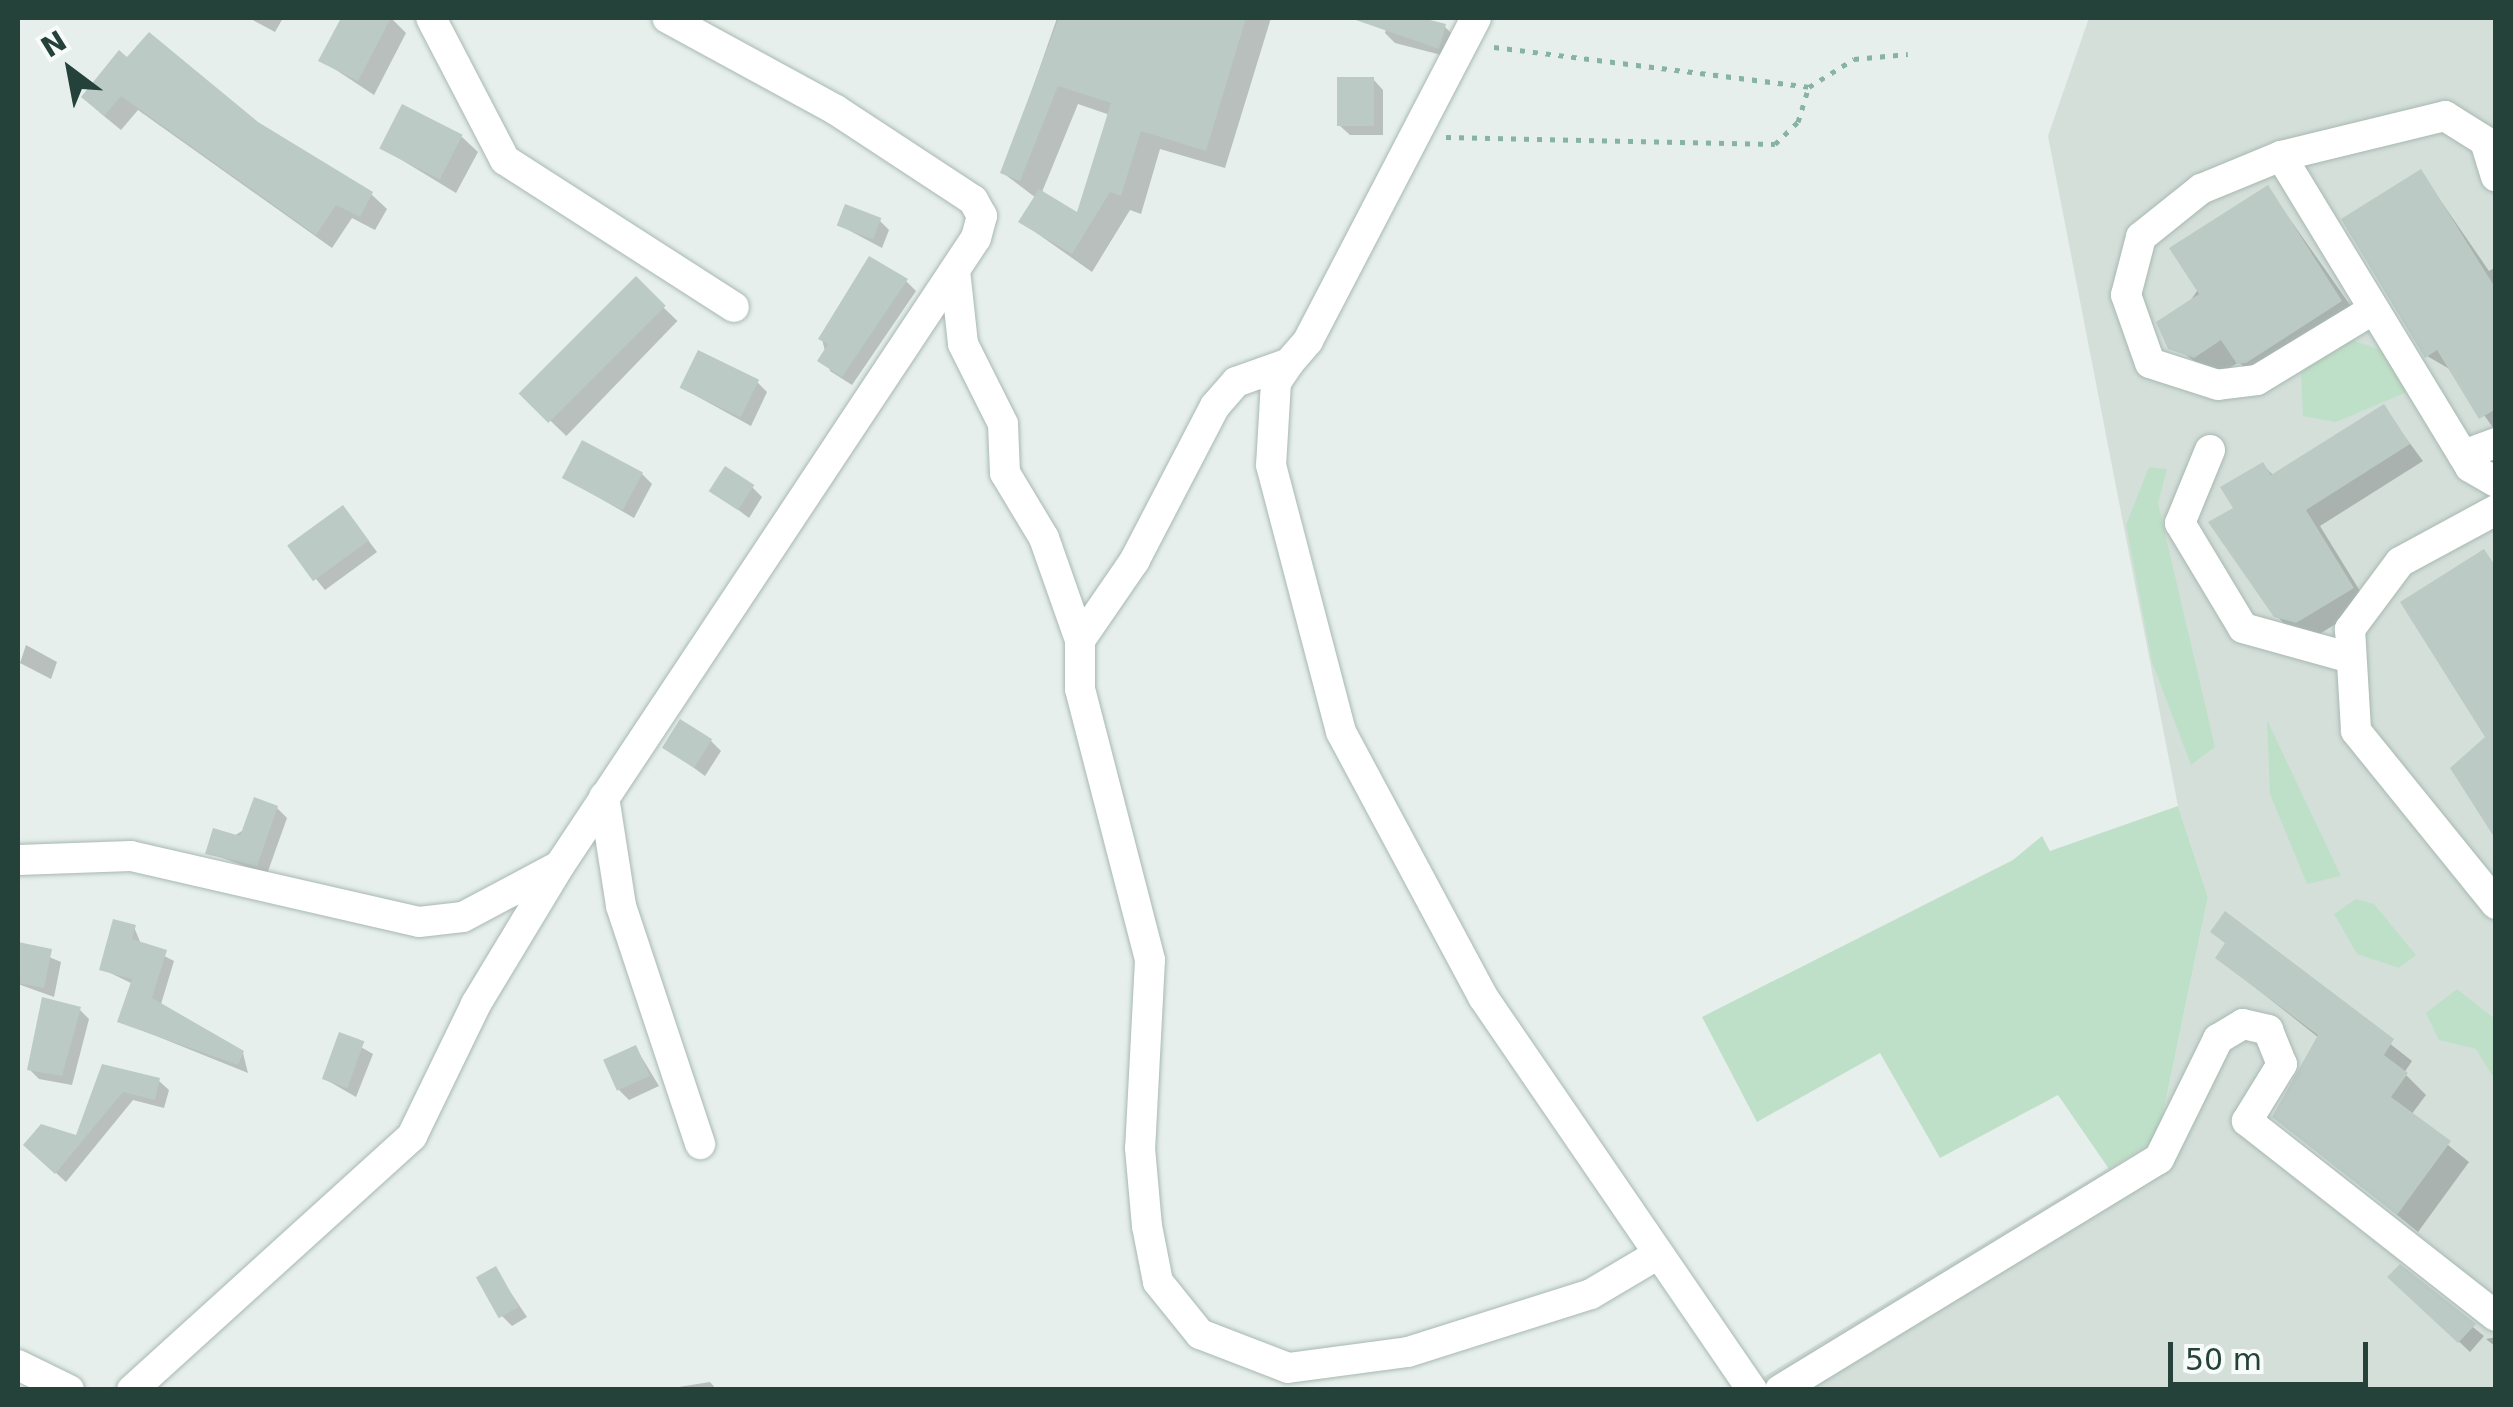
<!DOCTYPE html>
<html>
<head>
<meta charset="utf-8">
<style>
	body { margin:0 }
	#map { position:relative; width:2513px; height:1407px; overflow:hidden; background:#e6efeb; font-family:"DejaVu Sans",sans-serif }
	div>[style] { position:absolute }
	.built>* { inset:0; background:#d4dfda }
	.green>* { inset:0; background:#bfe0c8 }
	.shadow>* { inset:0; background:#0003; transform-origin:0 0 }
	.building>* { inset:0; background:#bbcac4; transform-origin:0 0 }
	.path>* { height:5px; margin-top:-2.5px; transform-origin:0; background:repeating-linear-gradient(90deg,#86b3a5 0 5px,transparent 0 13px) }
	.roads { filter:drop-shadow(0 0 2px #a8b8b2) drop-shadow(0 0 2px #a8b8b2) }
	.minor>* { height:30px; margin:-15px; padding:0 15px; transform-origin:15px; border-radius:15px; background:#fff }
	span { translate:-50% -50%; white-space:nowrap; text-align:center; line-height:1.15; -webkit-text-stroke:9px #f7fbf9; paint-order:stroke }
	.frame { position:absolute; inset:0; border:20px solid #24423a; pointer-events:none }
	.north { position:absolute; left:20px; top:20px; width:100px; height:100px; -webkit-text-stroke:8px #f7fbf9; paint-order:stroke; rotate:328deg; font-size:28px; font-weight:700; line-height:40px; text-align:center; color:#24423a }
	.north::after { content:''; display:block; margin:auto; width:35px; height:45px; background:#24423a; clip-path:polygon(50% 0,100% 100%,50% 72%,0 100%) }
	.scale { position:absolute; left:2168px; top:1342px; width:200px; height:45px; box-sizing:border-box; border:5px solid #24423a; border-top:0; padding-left:12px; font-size:30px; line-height:35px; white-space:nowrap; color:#24423a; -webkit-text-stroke:8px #f7fbf9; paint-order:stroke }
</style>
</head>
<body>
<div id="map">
	<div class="built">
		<i style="clip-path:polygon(2089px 18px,2495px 18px,2495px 1389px,1742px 1390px,2158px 1138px,2208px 897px,2178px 806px,2048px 136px)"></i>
	</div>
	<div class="green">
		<i style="clip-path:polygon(2352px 340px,2406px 359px,2412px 390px,2336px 422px,2303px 416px,2301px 373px,2320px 352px)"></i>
		<i style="clip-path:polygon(2149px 467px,2167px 469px,2158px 503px,2215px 747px,2191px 765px,2152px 662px,2126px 525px)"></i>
		<i style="clip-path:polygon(2267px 720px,2341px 876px,2307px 884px,2270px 794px)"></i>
		<i style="clip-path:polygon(2178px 806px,2208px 897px,2158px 1138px,2109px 1169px,2058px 1095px,1940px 1158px,1880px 1053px,1757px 1122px,1702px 1017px,2013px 860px,2042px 836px,2050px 851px)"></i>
		<i style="clip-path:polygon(2356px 899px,2374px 904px,2416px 955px,2399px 968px,2357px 954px,2334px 914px)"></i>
		<i style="clip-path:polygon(2457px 989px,2495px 1019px,2495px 1080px,2476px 1049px,2439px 1040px,2426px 1013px)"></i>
	</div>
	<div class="shadow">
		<i style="clip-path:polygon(249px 18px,283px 18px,275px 32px)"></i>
		<i style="clip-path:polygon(344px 18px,391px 18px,406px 33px,374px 95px,321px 60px)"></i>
		<i style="clip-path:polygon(evenodd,1057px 18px,1271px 18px,1225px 168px,1160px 149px,1141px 214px,1130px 210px,1092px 272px,1021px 222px,1036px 198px,1003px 173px,1057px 18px,1078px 104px,1110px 115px,1079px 216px,1042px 192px,1078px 104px)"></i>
		<i style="clip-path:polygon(1389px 18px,1445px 27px,1455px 37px,1449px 57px,1395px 43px,1385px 33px)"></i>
		<i style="clip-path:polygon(119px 54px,371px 194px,387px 209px,375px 230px,352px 218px,332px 248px,138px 110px,121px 130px,99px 112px)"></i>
		<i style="clip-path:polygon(1373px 79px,1383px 90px,1383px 135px,1350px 135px,1339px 125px)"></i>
		<i style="clip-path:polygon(462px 137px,478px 152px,456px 193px,382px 148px)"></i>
		<i style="clip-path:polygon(2421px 172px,2489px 271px,2496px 267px,2496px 432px,2453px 371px,2427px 356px)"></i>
		<i style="clip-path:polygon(2268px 188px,2362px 322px,2260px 384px,2239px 362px,2216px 377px,2164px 339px)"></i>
		<i style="clip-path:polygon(879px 220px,889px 230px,882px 248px,839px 225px)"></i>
		<i style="left:635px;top:280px;width:59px;height:160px;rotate:44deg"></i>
		<i style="clip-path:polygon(906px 281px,916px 291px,852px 385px,830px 371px,822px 339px)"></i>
		<i style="clip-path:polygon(757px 382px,767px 392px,751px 426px,682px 388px)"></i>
		<i style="clip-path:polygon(2383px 407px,2423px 461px,2320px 526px,2368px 604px,2313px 638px,2292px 632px,2276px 615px,2236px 508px,2263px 465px,2274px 476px)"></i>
		<i style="clip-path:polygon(642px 474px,652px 484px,634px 518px,565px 478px)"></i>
		<i style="clip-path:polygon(752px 487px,762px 497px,749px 518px,712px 490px)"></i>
		<i style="clip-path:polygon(352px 519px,377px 552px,325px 590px,290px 547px)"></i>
		<i style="clip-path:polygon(26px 645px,57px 662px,51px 679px,20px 663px)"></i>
		<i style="clip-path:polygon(711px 741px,721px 751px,705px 776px,664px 746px)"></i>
		<i style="clip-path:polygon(277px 808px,287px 818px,267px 874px,208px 853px)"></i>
		<i style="clip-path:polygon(2226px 915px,2412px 1061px,2404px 1073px,2426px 1095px,2411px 1115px,2469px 1162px,2418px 1232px,2275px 1116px,2319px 1038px,2218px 958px,2227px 945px,2213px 932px)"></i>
		<i style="clip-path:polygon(134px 927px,141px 944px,174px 961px,161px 1004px,243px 1053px,248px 1073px,119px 1021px,133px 984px,102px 969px)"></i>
		<i style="clip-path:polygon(21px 945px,61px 962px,54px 997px,18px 984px)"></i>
		<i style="clip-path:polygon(79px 1009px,89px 1019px,72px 1085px,39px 1079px,29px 1069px)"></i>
		<i style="clip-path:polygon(340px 1035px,373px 1054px,356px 1097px,323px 1078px)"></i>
		<i style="clip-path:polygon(636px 1048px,659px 1086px,629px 1100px,619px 1090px)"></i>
		<i style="clip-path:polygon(103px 1067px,159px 1081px,169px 1090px,164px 1108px,133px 1100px,66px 1182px,35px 1154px,78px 1138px)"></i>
		<i style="clip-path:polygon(2400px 1268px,2484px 1336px,2470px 1352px,2391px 1277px)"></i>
		<i style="clip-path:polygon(495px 1269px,527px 1317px,512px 1326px,502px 1316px)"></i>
		<i style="clip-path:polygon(2496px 1337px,2496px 1347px,2486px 1339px)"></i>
		<i style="clip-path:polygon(710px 1382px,717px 1390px,660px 1390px)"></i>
	</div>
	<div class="building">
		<i style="clip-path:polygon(341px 18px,391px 18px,358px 81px,318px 61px)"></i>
		<i style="clip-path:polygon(1059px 18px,1246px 18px,1206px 151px,1141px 131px,1121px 196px,1110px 192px,1072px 254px,1018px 222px,1039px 189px,1077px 212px,1111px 103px,1058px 86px,1020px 181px,1000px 173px)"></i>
		<i style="clip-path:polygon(1350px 18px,1422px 18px,1446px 24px,1439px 49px)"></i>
		<i style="clip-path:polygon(149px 32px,258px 122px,373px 192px,360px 217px,336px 205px,316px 235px,121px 96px,104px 116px,81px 97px,119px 50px,127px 57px)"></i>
		<i style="left:1337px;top:77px;width:37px;height:49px"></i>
		<i style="left:402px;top:104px;width:68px;height:50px;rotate:27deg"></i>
		<i style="clip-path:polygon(2421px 169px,2496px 289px,2496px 409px,2479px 419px,2437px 350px,2425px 358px,2341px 219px)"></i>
		<i style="clip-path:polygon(2268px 185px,2342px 301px,2246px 363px,2237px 364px,2221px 340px,2194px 358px,2168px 349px,2156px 322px,2199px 294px,2169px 248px)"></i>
		<i style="left:845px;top:204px;width:39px;height:23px;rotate:21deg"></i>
		<i style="clip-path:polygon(869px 256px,908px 279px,842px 377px,817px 361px,828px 344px,818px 339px)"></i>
		<i style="left:636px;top:276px;width:42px;height:166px;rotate:45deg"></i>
		<i style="left:698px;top:350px;width:68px;height:42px;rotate:26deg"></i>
		<i style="clip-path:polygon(2384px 404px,2410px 444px,2306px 510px,2354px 588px,2296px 623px,2274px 617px,2208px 522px,2233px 508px,2220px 487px,2263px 462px,2271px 475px)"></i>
		<i style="left:582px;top:440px;width:69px;height:43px;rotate:28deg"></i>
		<i style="left:725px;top:466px;width:35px;height:30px;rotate:33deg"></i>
		<i style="left:343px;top:505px;width:44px;height:69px;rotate:54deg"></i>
		<i style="clip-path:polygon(2484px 549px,2496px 567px,2496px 840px,2450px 768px,2485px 737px,2400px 602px)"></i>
		<i style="left:680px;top:719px;width:38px;height:34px;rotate:32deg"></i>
		<i style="clip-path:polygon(254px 797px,278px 806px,257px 866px,205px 854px,213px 828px,240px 836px)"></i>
		<i style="clip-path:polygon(2225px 911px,2394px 1039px,2384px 1055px,2408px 1073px,2391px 1097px,2451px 1141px,2397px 1215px,2272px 1117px,2318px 1035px,2215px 958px,2225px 943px,2210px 932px)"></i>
		<i style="clip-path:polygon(113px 919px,136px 925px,132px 939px,167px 950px,152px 998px,244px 1051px,238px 1065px,117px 1022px,132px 979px,99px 970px)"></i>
		<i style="clip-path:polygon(18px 942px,52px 949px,44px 988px,18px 983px)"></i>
		<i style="clip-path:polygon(42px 997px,81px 1007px,62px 1076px,27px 1070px)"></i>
		<i style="left:339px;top:1032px;width:27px;height:50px;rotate:20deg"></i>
		<i style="left:636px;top:1045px;width:34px;height:36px;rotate:66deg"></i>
		<i style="clip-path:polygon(102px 1064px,160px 1078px,155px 1100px,123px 1092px,55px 1174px,23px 1145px,41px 1124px,76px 1135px)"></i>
		<i style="clip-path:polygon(2400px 1264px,2476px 1324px,2458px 1343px,2387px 1277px)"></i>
		<i style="left:496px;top:1266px;width:47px;height:23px;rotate:61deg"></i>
	</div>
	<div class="path">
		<i style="left:1494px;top:47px;width:318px;rotate:7.2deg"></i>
		<i style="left:1809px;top:87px;width:53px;rotate:-31.9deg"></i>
		<i style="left:1854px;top:59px;width:54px;rotate:-5.3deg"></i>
		<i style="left:1446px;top:137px;width:329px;rotate:1.2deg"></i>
		<i style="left:1775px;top:144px;width:32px;rotate:-44deg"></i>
		<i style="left:1798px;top:122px;width:37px;rotate:-73deg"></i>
		<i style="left:2172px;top:1390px;width:102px"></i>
	</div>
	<div class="roads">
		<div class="minor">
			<i style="left:431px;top:18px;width:160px;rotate:62.5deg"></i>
			<i style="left:505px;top:160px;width:272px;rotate:32.7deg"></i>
			<i style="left:1476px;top:18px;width:364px;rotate:117.5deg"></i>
			<i style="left:1308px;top:341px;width:29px;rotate:131deg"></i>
			<i style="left:1289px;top:363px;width:56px;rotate:160.3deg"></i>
			<i style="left:1236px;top:382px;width:32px;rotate:131deg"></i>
			<i style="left:1215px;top:406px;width:174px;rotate:117.5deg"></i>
			<i style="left:1135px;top:560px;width:97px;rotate:124.5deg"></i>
			<i style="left:1080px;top:640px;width:49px;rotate:90deg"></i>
			<i style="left:1080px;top:689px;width:280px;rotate:75.5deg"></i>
			<i style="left:1150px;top:960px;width:188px;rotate:93deg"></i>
			<i style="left:1140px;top:1148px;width:78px;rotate:84.9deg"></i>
			<i style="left:1147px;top:1226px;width:57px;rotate:78.9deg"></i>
			<i style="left:1158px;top:1282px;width:67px;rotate:51.1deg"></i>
			<i style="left:1200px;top:1334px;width:94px;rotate:21.1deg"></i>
			<i style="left:1288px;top:1368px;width:121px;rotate:-7.6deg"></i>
			<i style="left:1408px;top:1352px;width:192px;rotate:-17.6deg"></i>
			<i style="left:1591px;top:1294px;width:74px;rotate:-30.7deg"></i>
			<i style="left:2281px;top:156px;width:364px;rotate:58.7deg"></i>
			<i style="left:2470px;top:467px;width:30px;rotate:30deg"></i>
			<i style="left:955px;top:270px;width:74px;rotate:83.8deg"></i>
			<i style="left:963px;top:344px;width:89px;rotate:63.4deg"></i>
			<i style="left:1003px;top:424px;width:49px;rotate:87.7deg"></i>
			<i style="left:1005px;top:473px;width:76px;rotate:59deg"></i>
			<i style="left:1044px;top:538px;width:108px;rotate:70.6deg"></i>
			<i style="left:2369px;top:312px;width:131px;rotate:148.7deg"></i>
			<i style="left:2257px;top:380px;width:39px;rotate:173deg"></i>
			<i style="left:2218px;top:385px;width:71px;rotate:-162.1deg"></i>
			<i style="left:2150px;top:363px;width:72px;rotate:-109.4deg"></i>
			<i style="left:2126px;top:295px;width:60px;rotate:-75.5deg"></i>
			<i style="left:2141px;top:237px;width:77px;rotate:-38.7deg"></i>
			<i style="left:2201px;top:189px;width:87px;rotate:-22.4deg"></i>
			<i style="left:2281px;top:156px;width:169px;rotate:-13.7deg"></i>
			<i style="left:2445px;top:116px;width:47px;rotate:32deg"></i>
			<i style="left:2485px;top:141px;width:37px;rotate:73deg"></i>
			<i style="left:1289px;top:363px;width:23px;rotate:124deg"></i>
			<i style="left:1276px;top:382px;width:83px;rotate:93.4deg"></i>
			<i style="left:1271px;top:465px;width:276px;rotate:75.3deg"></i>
			<i style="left:1341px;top:732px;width:301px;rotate:61.8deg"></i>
			<i style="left:1483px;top:997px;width:476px;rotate:55.6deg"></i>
			<i style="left:2210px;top:450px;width:79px;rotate:112.3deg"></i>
			<i style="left:2180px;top:523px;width:122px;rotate:59deg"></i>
			<i style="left:2243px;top:628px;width:112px;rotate:15.5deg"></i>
			<i style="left:2463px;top:455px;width:35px;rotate:-20deg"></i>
			<i style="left:2496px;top:510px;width:109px;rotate:151.6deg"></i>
			<i style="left:2400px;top:562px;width:84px;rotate:126.7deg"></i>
			<i style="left:2350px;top:629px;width:102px;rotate:86.6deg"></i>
			<i style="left:2356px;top:731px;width:223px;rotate:51deg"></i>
			<i style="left:604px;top:797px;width:110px;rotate:81.1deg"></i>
			<i style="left:621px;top:906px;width:251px;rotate:71.6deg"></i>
			<i style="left:18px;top:860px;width:113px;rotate:-2deg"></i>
			<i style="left:131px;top:856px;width:295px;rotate:12.9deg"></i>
			<i style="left:419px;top:922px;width:44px;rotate:-6.5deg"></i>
			<i style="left:463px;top:917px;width:106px;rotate:-28deg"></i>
			<i style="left:18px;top:1365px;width:57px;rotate:26.1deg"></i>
			<i style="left:132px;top:1390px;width:378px;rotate:-42.2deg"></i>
			<i style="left:412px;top:1136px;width:147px;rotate:-64.1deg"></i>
			<i style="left:476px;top:1004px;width:162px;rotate:-58.9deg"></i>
			<i style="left:560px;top:865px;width:752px;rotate:-56.44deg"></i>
			<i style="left:976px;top:238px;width:23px;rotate:-75deg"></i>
			<i style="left:982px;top:216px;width:18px;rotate:-119deg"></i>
			<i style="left:973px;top:200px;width:164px;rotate:-146.7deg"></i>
			<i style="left:836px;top:110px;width:192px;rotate:-151.4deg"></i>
			<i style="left:1780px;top:1390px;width:444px;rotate:-31.4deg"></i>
			<i style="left:2159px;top:1159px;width:134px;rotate:-63.8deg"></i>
			<i style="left:2218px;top:1039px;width:29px;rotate:-31deg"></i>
			<i style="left:2243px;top:1024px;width:26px;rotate:13deg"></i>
			<i style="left:2268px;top:1030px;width:37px;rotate:68deg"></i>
			<i style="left:2282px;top:1064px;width:67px;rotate:121.6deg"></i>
			<i style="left:2247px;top:1121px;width:316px;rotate:38.1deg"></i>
		</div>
	</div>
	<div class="frame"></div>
	<div class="north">N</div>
	<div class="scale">50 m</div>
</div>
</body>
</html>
